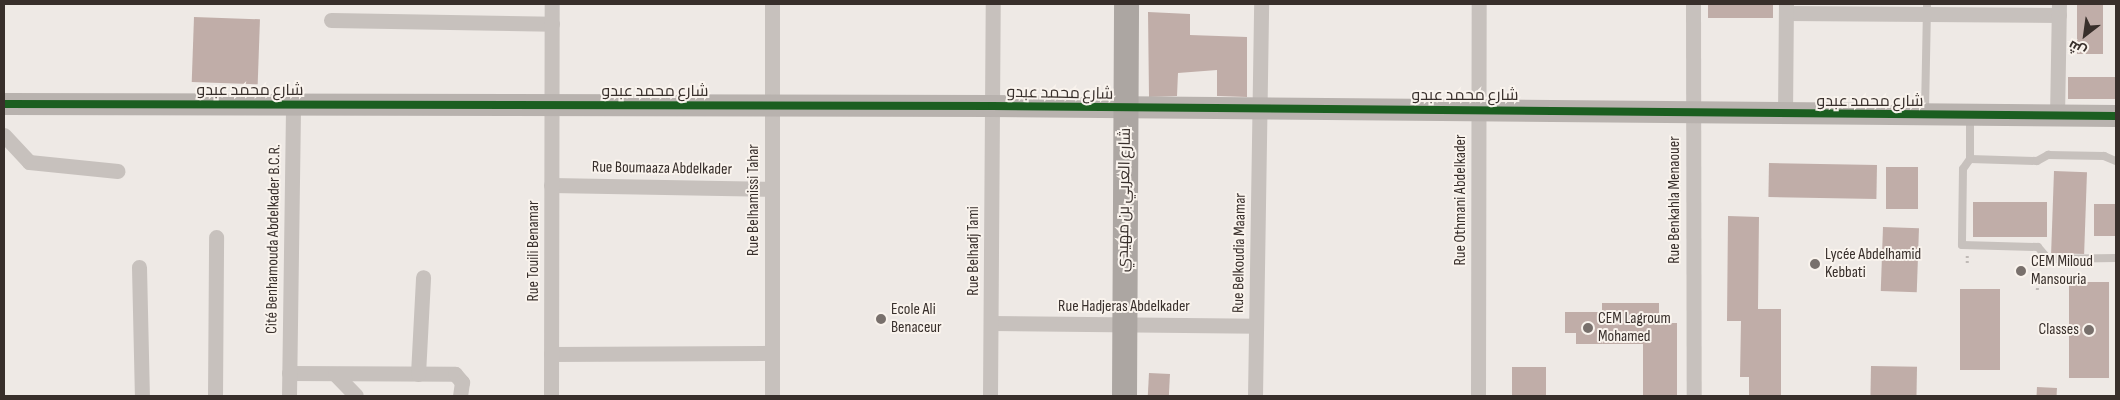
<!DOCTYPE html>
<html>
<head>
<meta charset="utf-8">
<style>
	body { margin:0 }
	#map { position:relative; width:2120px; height:400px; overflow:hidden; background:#eee9e5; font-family:"Sofia Sans Condensed",Cairo,sans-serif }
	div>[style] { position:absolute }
	.building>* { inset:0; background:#c0ada8; transform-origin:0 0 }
	.path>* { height:2.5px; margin-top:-1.25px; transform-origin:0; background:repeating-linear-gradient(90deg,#c0bab6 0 2.5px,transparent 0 5px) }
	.lane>* { height:8px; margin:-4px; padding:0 4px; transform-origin:4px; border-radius:4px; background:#c7c1bd }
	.street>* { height:15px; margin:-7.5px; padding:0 7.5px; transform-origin:7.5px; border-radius:7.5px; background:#c7c1bd }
	.secondary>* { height:22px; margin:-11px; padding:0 11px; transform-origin:11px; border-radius:11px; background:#b8b2ae }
	.primary>* { height:25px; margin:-12.5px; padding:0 12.5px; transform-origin:12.5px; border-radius:12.5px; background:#aca6a2 }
	.cycleway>* { height:8px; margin:-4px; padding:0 4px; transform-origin:4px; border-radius:4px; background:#1b5e20 }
	.dots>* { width:14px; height:14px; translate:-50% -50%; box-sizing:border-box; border:2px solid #f9f3ed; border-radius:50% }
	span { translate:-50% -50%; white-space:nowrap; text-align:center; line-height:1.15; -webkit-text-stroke:4px #f9f3ed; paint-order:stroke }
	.street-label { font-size:16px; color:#382f2b }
	.poi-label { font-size:16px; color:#382f2b }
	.left { translate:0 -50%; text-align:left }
	.right { translate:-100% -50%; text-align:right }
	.frame { position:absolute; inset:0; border:5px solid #382f2b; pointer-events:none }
	.north { position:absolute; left:2060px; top:10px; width:50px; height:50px; -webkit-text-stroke:4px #f9f3ed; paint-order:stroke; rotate:210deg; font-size:14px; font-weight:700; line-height:20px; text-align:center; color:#382f2b }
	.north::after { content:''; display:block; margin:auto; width:18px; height:22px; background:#382f2b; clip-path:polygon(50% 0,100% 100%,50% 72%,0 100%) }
</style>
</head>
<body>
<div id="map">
	<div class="building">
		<i style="left:1708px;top:4px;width:65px;height:14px"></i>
		<i style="left:2077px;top:4px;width:26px;height:50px"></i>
		<i style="clip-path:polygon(1148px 12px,1190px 14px,1190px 35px,1247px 37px,1247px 97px,1217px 96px,1217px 70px,1178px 73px,1177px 96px,1149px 97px)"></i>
		<i style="left:194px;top:17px;width:66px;height:65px;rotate:2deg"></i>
		<i style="left:2068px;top:77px;width:48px;height:22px"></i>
		<i style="left:1769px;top:163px;width:108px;height:34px;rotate:1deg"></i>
		<i style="left:1886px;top:167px;width:32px;height:42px"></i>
		<i style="left:2054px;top:171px;width:33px;height:82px;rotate:2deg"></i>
		<i style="left:1973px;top:202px;width:74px;height:35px"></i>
		<i style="left:2094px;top:204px;width:22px;height:32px"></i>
		<i style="clip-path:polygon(1728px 216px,1759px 217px,1758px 309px,1781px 309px,1781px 396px,1749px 396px,1749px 377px,1740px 377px,1741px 321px,1727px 321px)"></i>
		<i style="left:1883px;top:227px;width:36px;height:64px;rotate:2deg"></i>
		<i style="left:2069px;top:282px;width:40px;height:96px"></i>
		<i style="left:1960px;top:289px;width:40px;height:81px"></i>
		<i style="clip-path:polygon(1602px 303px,1659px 303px,1659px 323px,1677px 323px,1677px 396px,1643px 396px,1643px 344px,1576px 344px,1576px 333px,1565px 333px,1565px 312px,1602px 312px)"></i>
		<i style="left:1871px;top:366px;width:46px;height:30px;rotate:1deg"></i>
		<i style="left:1512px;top:367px;width:34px;height:29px"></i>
		<i style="left:1149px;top:373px;width:21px;height:23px;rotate:3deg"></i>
		<i style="left:2037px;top:387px;width:20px;height:9px;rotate:3deg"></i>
	</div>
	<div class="path">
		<i style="left:1967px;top:263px;width:8px;rotate:-90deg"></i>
		<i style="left:2037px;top:290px;width:12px;rotate:-85deg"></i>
	</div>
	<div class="lane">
		<i style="left:1925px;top:112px;width:108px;rotate:-88.9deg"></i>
		<i style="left:1970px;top:116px;width:43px;rotate:90deg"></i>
		<i style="left:1970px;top:159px;width:12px;rotate:125deg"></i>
		<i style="left:1963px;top:169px;width:76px;rotate:90.8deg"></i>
		<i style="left:1962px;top:245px;width:76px;rotate:1.5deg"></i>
		<i style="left:2038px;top:247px;width:16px;rotate:50deg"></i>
		<i style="left:2048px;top:259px;width:68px;rotate:-0.8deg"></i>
		<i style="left:1970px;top:159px;width:67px;rotate:1.7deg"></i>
		<i style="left:2037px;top:161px;width:13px;rotate:-29deg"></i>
		<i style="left:2048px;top:155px;width:56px;rotate:1deg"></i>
		<i style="left:2104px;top:156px;width:13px;rotate:23deg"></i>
	</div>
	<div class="street">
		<i style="left:1693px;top:4px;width:392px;rotate:89.9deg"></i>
		<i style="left:1786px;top:13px;width:273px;rotate:0.4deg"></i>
		<i style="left:331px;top:20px;width:221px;rotate:1deg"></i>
		<i style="left:1785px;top:115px;width:111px;rotate:-89.5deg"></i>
		<i style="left:2057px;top:117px;width:113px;rotate:-89deg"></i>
		<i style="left:4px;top:135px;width:37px;rotate:47deg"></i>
		<i style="left:29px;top:162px;width:89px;rotate:5.8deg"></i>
		<i style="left:551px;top:185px;width:221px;rotate:1deg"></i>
		<i style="left:139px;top:267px;width:129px;rotate:88.7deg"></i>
		<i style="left:991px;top:323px;width:265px;rotate:0.6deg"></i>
		<i style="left:551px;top:354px;width:220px;rotate:-0.3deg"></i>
		<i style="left:289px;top:373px;width:166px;rotate:0.3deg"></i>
		<i style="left:455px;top:374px;width:11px;rotate:49deg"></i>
		<i style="left:462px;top:382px;width:14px;rotate:98deg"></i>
		<i style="left:335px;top:374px;width:30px;rotate:46deg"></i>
		<i style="left:418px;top:374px;width:97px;rotate:-87deg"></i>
		<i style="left:215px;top:396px;width:159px;rotate:-89.6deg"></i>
		<i style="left:289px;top:396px;width:292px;rotate:-89.2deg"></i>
		<i style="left:551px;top:396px;width:392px;rotate:-89.9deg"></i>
		<i style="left:772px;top:396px;width:392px;rotate:-90deg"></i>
		<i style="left:990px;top:396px;width:392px;rotate:-89.6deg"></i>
		<i style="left:1255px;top:396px;width:392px;rotate:-89.1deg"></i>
		<i style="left:1478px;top:396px;width:392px;rotate:-89.9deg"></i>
	</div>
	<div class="secondary">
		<i style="left:4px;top:104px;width:988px;rotate:0.12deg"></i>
		<i style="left:992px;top:106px;width:1124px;rotate:0.51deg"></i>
	</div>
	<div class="primary">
		<i style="left:1124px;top:396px;width:392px;rotate:-89.7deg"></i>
	</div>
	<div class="cycleway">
		<i style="left:4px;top:104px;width:988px;rotate:0.12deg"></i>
		<i style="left:992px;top:106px;width:1124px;rotate:0.51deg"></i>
	</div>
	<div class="dots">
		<i style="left:1815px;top:264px;background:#78706c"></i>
		<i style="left:2021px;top:271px;background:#78706c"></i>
		<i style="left:881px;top:319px;background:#78706c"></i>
		<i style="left:1588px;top:328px;background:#78706c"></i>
		<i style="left:2089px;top:330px;background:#78706c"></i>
	</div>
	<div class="street-label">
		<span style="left:250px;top:91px">شارع محمد عبدو</span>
		<span style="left:655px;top:92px">شارع محمد عبدو</span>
		<span style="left:1060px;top:94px;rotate:1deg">شارع محمد عبدو</span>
		<span style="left:1465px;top:96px">شارع محمد عبدو</span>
		<span style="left:1870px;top:102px">شارع محمد عبدو</span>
		<span style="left:662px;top:169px;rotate:1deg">Rue Boumaaza Abdelkader</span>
		<span style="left:754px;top:200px;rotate:-90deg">Rue Belhamissi Tahar</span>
		<span style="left:1125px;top:200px;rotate:-89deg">شارع العربي بن مهيدي</span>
		<span style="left:1461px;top:200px;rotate:-90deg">Rue Othmani Abdelkader</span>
		<span style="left:1675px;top:200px;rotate:-90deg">Rue Benkahla Menaouer</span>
		<span style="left:274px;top:239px;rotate:-89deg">Cité Benhamouda Abdelkader B.C.R.</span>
		<span style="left:534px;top:251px;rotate:-90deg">Rue Touili Benamar</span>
		<span style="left:974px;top:251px;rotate:-90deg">Rue Belhadj Tami</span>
		<span style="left:1240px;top:253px;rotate:-89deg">Rue Belkoudia Maamar</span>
		<span style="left:1124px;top:307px">Rue Hadjeras Abdelkader</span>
	</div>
	<div class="poi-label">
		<span class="left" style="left:1825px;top:264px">Lycée Abdelhamid<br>Kebbati</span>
		<span class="left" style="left:2031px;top:271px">CEM Miloud<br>Mansouria</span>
		<span class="left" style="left:891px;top:319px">Ecole Ali<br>Benaceur</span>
		<span class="left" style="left:1598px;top:328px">CEM Lagroum<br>Mohamed</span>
		<span class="right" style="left:2079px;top:330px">Classes</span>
	</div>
	<div class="frame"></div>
	<div class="north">ش</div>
</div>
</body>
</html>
